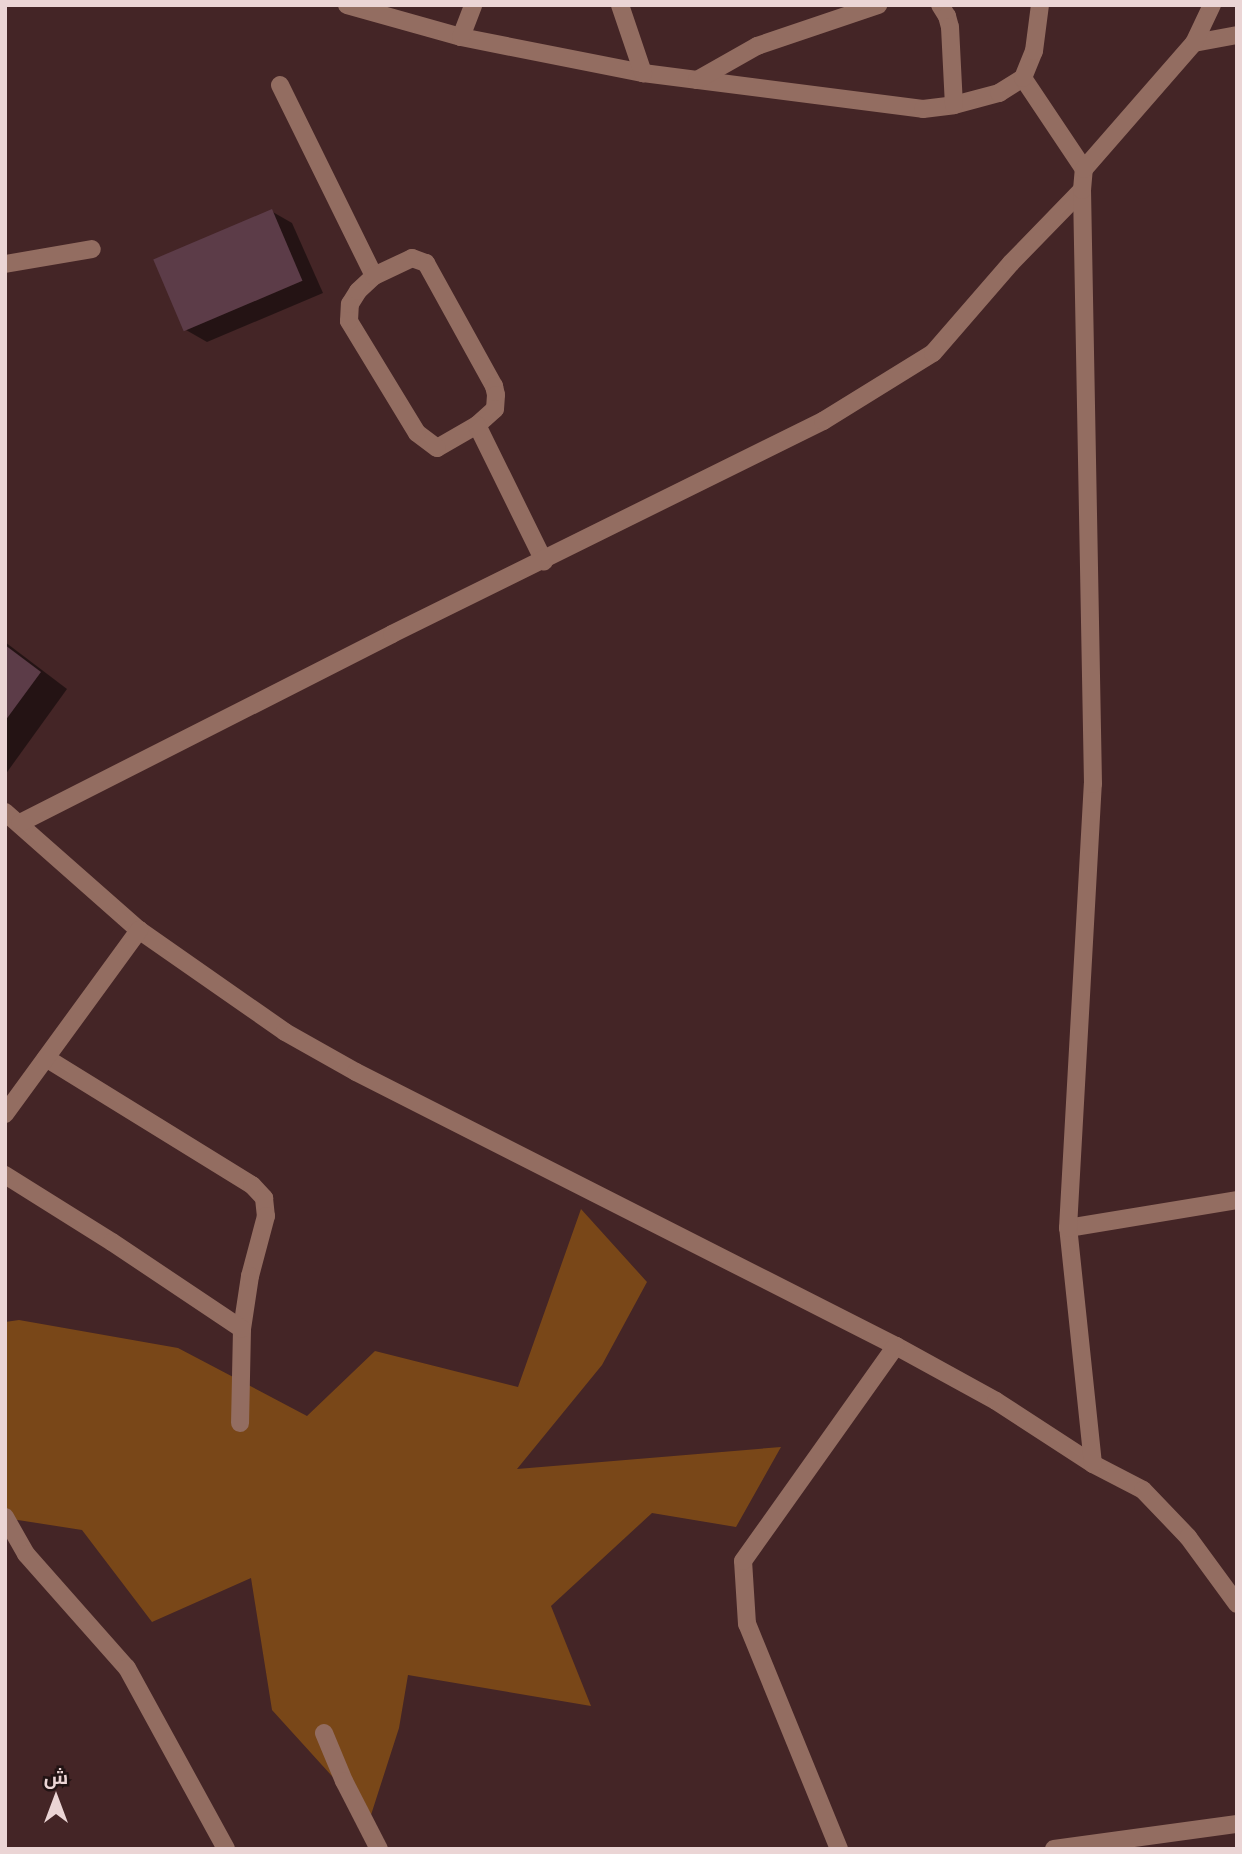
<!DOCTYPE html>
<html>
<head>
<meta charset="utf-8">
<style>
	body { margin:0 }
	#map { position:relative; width:1242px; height:1854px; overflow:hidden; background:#442526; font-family:Quicksand,Cairo,sans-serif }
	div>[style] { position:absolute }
	.green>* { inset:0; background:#794718 }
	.shadow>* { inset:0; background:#0007 }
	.building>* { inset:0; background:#5c3c48; transform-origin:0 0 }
	.minor>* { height:18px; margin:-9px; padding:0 9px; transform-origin:9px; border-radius:9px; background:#936d61 }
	span { translate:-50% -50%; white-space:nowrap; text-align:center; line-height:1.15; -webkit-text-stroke:5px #211313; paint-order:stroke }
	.frame { position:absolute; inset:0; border:7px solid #ebd5d5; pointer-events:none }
	.north { position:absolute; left:21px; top:1763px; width:70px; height:70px; -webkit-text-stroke:5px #211313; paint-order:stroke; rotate:0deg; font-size:19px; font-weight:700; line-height:28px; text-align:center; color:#ebd5d5 }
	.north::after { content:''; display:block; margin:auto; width:24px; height:32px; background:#ebd5d5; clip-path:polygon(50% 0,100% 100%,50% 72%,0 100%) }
</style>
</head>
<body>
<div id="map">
	<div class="green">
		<i style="clip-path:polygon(581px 1209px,647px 1282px,602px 1365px,517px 1469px,781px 1447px,736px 1527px,652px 1513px,551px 1606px,591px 1706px,408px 1675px,399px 1728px,370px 1818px,272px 1710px,251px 1578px,152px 1622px,82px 1530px,5px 1518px,5px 1322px,19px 1320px,178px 1348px,307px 1416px,375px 1351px,518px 1387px)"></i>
	</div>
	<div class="shadow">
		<i style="clip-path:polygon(271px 211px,292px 223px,323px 293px,207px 342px,186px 330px)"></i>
		<i style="clip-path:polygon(5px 642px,67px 689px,5px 775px)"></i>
	</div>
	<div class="building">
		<i style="left:272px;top:209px;width:78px;height:129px;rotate:67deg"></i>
		<i style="clip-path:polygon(5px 645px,41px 672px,5px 721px)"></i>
	</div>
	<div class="minor">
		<i style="left:347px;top:5px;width:118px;rotate:15.7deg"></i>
		<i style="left:461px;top:37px;width:186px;rotate:11.2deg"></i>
		<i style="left:643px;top:73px;width:282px;rotate:7.3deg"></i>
		<i style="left:923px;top:109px;width:31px;rotate:-7deg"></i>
		<i style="left:954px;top:105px;width:47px;rotate:-14.9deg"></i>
		<i style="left:999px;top:93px;width:28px;rotate:-32deg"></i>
		<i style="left:1023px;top:78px;width:110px;rotate:56.2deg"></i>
		<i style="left:620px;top:5px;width:72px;rotate:71.3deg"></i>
		<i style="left:940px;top:5px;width:13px;rotate:58deg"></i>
		<i style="left:947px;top:16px;width:11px;rotate:75deg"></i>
		<i style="left:950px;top:27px;width:78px;rotate:87.1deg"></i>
		<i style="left:461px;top:37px;width:34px;rotate:-69deg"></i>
		<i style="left:1194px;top:43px;width:44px;rotate:-10.5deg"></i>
		<i style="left:1023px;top:78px;width:29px;rotate:-68deg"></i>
		<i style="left:1034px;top:51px;width:46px;rotate:-82.6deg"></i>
		<i style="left:697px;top:80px;width:69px;rotate:-29.5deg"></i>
		<i style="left:757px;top:46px;width:128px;rotate:-18.7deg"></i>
		<i style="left:280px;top:85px;width:213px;rotate:63.8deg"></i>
		<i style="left:412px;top:258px;width:15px;rotate:20deg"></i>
		<i style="left:426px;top:263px;width:141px;rotate:61.1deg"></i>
		<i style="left:494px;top:386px;width:9px;rotate:77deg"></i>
		<i style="left:496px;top:395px;width:14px;rotate:94deg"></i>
		<i style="left:495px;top:409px;width:24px;rotate:138deg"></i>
		<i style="left:477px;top:425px;width:46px;rotate:150.1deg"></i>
		<i style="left:437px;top:448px;width:25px;rotate:-143deg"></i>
		<i style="left:417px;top:433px;width:131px;rotate:-121.3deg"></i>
		<i style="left:349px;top:321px;width:17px;rotate:-87deg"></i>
		<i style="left:350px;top:304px;width:15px;rotate:-58deg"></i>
		<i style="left:358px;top:291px;width:22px;rotate:-43deg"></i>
		<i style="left:374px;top:276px;width:42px;rotate:-25.3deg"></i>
		<i style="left:5px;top:264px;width:88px;rotate:-9.8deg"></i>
		<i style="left:477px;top:425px;width:152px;rotate:63.8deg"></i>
		<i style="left:5px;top:812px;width:179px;rotate:41.4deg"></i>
		<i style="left:139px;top:930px;width:178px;rotate:34.9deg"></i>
		<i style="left:285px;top:1032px;width:81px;rotate:29.4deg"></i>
		<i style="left:356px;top:1072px;width:606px;rotate:26.9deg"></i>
		<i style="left:896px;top:1346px;width:114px;rotate:28.8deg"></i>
		<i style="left:996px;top:1401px;width:116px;rotate:33deg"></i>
		<i style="left:1093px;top:1464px;width:56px;rotate:27.5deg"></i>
		<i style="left:1143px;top:1490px;width:65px;rotate:46.2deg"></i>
		<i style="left:1188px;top:1537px;width:83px;rotate:53.8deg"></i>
		<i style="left:20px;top:823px;width:417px;rotate:-26.9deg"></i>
		<i style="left:392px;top:634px;width:481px;rotate:-26.3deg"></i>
		<i style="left:823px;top:421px;width:129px;rotate:-31.7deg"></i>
		<i style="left:933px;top:353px;width:119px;rotate:-49.1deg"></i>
		<i style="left:1011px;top:263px;width:102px;rotate:-45.8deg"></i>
		<i style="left:46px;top:1058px;width:242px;rotate:31.7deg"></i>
		<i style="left:252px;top:1185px;width:18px;rotate:47deg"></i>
		<i style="left:264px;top:1198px;width:18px;rotate:84deg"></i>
		<i style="left:266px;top:1216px;width:62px;rotate:104.9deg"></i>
		<i style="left:250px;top:1276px;width:54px;rotate:98.6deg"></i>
		<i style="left:242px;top:1329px;width:94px;rotate:91.2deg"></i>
		<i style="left:5px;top:1114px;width:228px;rotate:-53.9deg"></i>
		<i style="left:5px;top:1175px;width:126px;rotate:32.1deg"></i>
		<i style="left:112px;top:1242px;width:156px;rotate:33.8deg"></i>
		<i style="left:1068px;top:1228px;width:171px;rotate:-9.4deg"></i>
		<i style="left:1093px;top:1464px;width:237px;rotate:-96deg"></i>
		<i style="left:1068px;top:1228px;width:445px;rotate:-86.8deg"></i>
		<i style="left:1093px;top:784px;width:594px;rotate:-91.06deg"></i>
		<i style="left:1082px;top:190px;width:21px;rotate:-85deg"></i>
		<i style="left:1084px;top:169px;width:167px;rotate:-48.9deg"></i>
		<i style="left:1194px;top:43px;width:42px;rotate:-64.7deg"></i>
		<i style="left:5px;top:1517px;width:43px;rotate:60.4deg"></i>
		<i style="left:26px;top:1554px;width:152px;rotate:48.5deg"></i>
		<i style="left:127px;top:1668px;width:206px;rotate:61.3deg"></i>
		<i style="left:324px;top:1733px;width:52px;rotate:67.4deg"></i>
		<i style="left:344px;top:1781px;width:76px;rotate:62.8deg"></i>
		<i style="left:839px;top:1849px;width:243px;rotate:-112.2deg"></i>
		<i style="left:747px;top:1624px;width:63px;rotate:-93.6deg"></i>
		<i style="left:743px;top:1561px;width:264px;rotate:-54.6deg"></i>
		<i style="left:1054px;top:1849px;width:185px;rotate:-7.8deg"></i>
	</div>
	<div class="frame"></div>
	<div class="north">ش</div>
</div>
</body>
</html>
